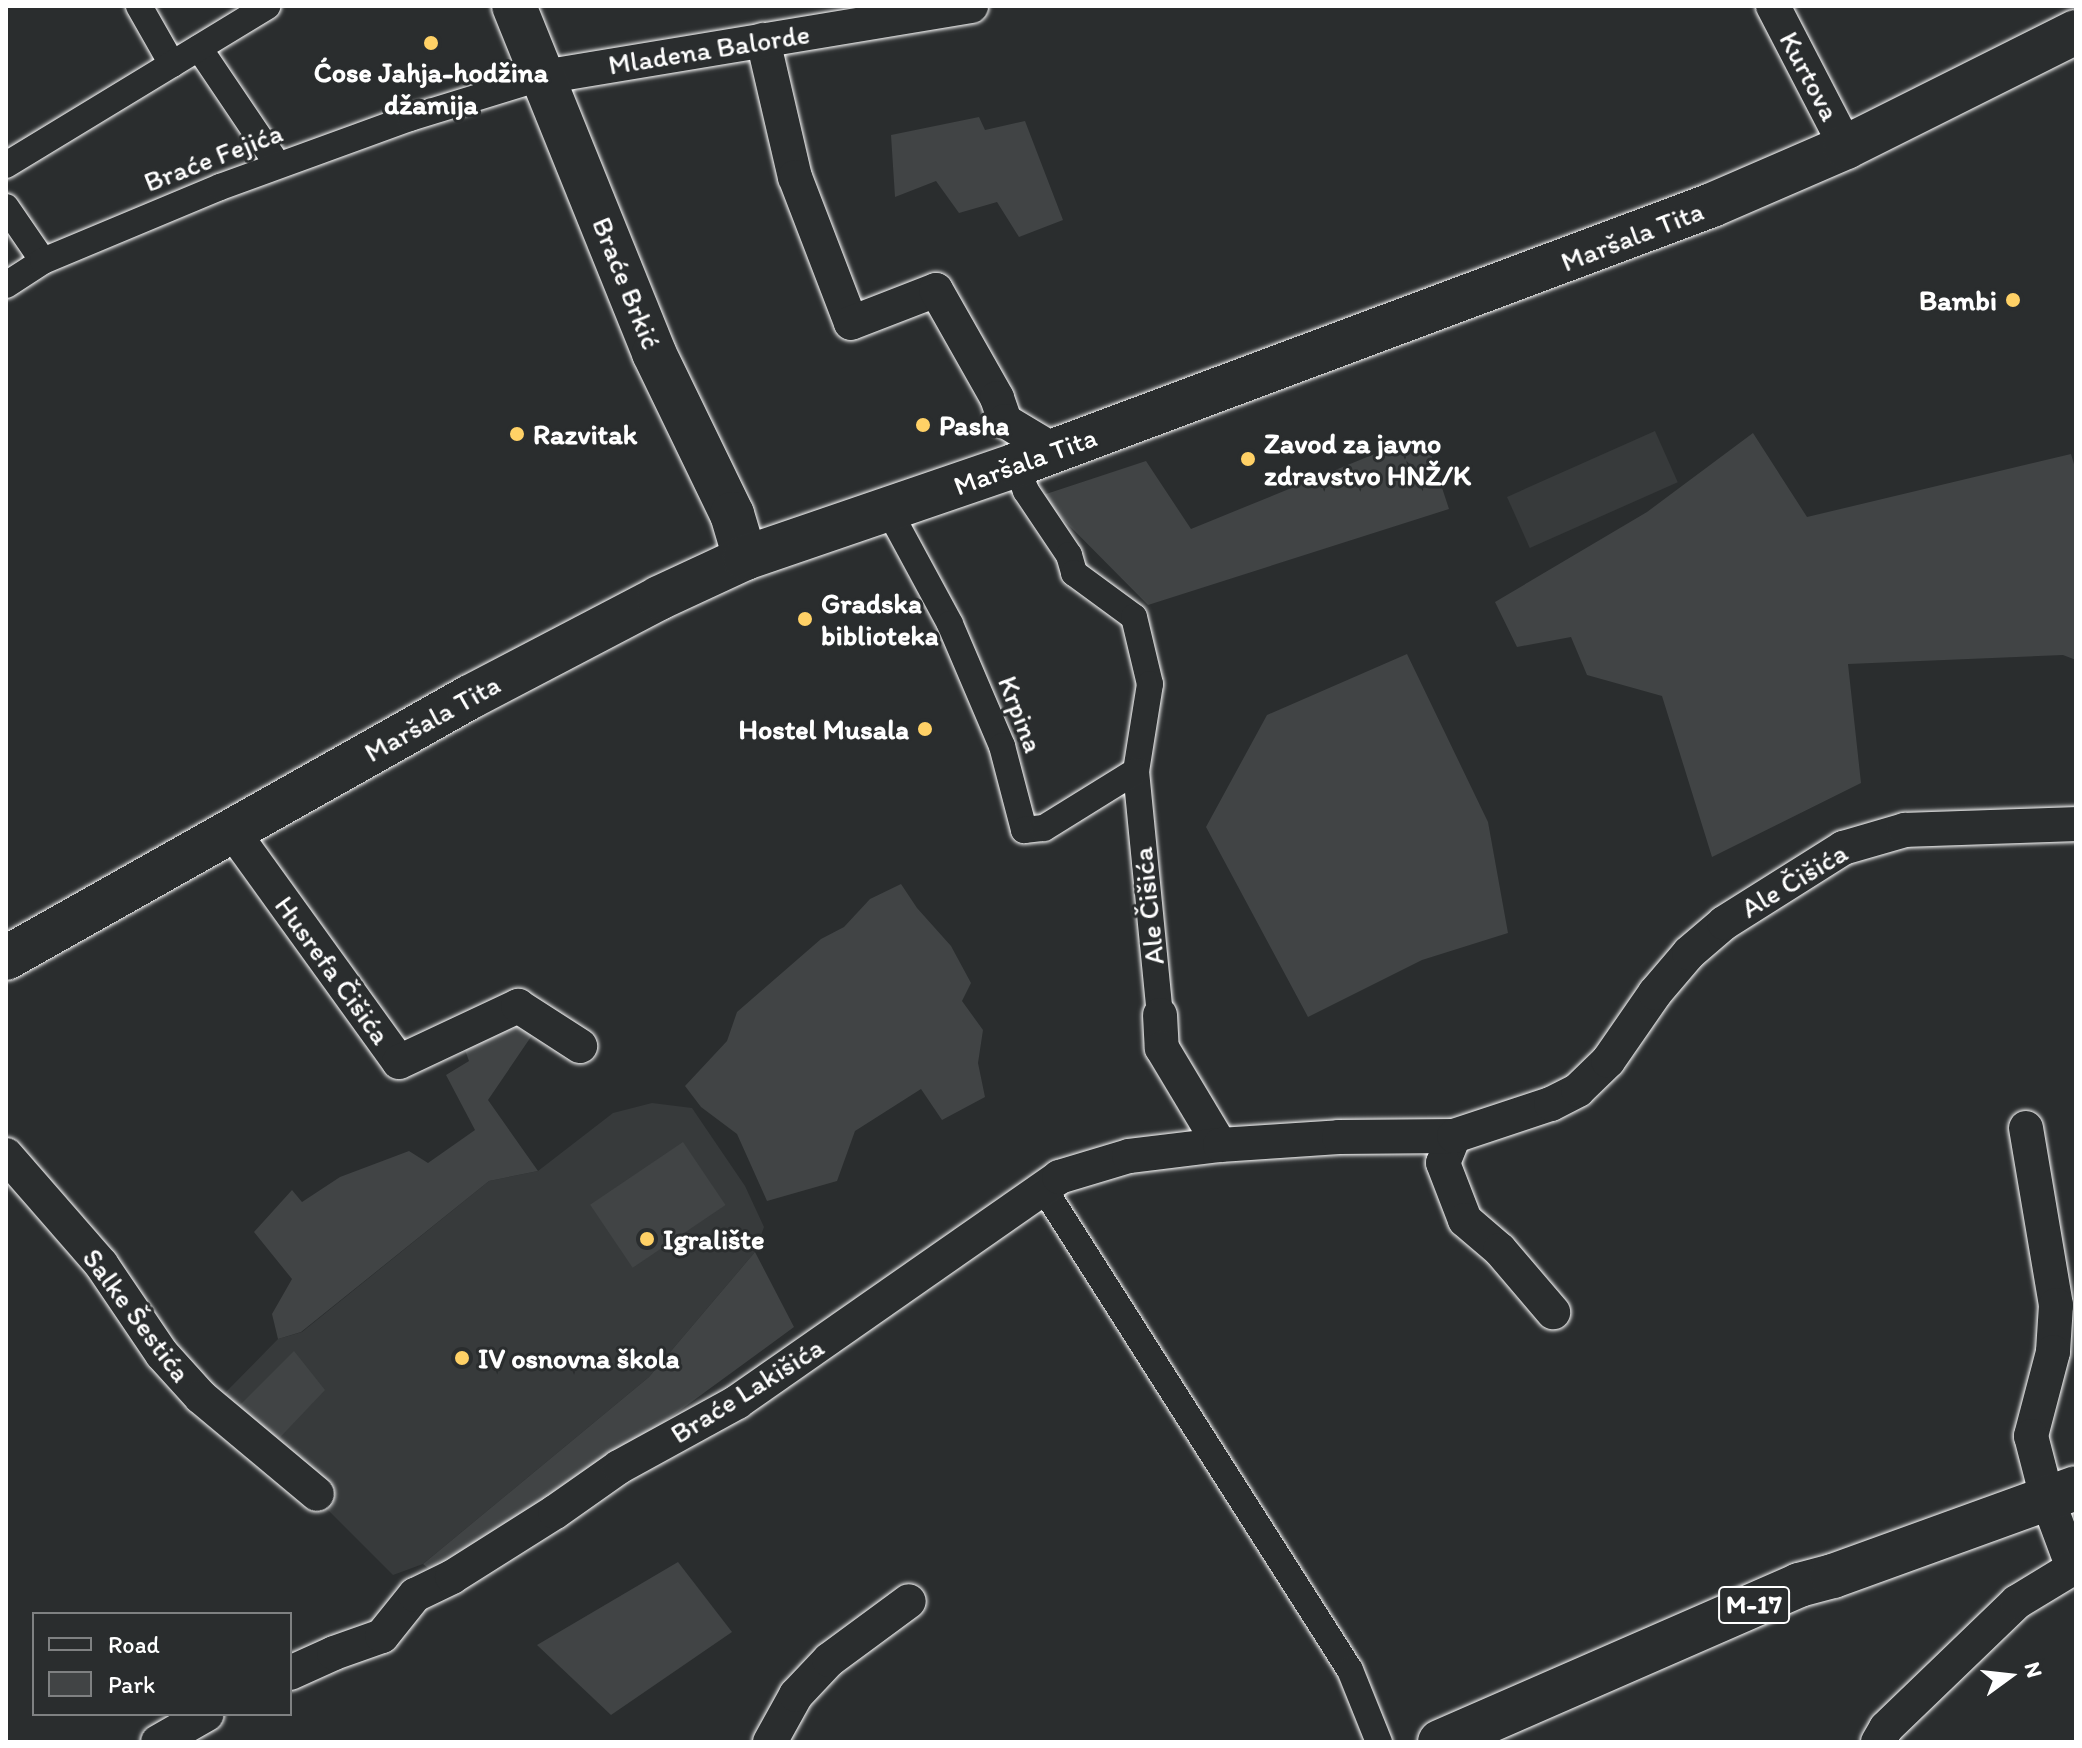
<!DOCTYPE html>
<html>
<head>
<meta charset="utf-8">
<style>
	body { margin:0 }
	#map { position:relative; width:2082px; height:1748px; overflow:hidden; background:#2a2d2e; font-family:Itim,sans-serif }
	div>[style] { position:absolute }
	.built>* { inset:0; background:#373a3b; transform-origin:0 0 }
	.green>* { inset:0; background:#414445; transform-origin:0 0 }
	.roads { filter:drop-shadow(0 0 2px #fff) drop-shadow(0 0 2px #fff) }
	.pedestrian>* { height:26px; margin:-13px; padding:0 13px; transform-origin:13px; border-radius:13px; background:#2a2d2e }
	.minor>* { height:34px; margin:-17px; padding:0 17px; transform-origin:17px; border-radius:17px; background:#2a2d2e }
	.tertiary>* { height:44px; margin:-22px; padding:0 22px; transform-origin:22px; border-radius:22px; background:#2a2d2e }
	.primary>* { height:44px; margin:-22px; padding:0 22px; transform-origin:22px; border-radius:22px; background:#2a2d2e }
	.dots>* { width:22px; height:22px; translate:-50% -50%; box-sizing:border-box; border:4px solid #2a2d2e; border-radius:50% }
	span { translate:-50% -50%; white-space:nowrap; text-align:center; line-height:1.15; -webkit-text-stroke:6px #2a2d2e; paint-order:stroke }
	.shield-label span { padding:2px 6px; background:#2a2d2e; border:2px solid; border-radius:6px; -webkit-text-stroke-width:0 }
	.shield-label { font-size:26px; color:#fff; font-weight:700 }
	.street-label { font-size:28px; color:#fff }
	.poi-label { font-size:28px; color:#fff; font-weight:700 }
	.right { translate:-100% -50%; text-align:right }
	.left { translate:0 -50%; text-align:left }
	.frame { position:absolute; inset:0; border:8px solid #fff; pointer-events:none }
	.legend { position:absolute; left:32px; top:1612px; width:260px; height:104px; box-sizing:border-box; background:#2a2d2e; border:2px solid #7f8182; margin:0; padding:10px 14px; list-style:none; font-size:24px; color:#fff }
	.legend li { display:flex; align-items:center; gap:16px; height:40px }
	.legend b { width:40px; border:2px solid #7f8182 }
	.north { position:absolute; left:1970px; top:1636px; width:80px; height:80px; -webkit-text-stroke:6px #2a2d2e; paint-order:stroke; rotate:75deg; font-size:22px; font-weight:700; line-height:32px; text-align:center; color:#fff }
	.north::after { content:''; display:block; margin:auto; width:28px; height:36px; background:#fff; clip-path:polygon(50% 0,100% 100%,50% 72%,0 100%) }
</style>
</head>
<body>
<div id="map">
	<div class="built">
		<i style="left:1655px;top:431px;width:56px;height:162px;rotate:66deg"></i>
		<i style="clip-path:polygon(652px 1103px,692px 1108px,745px 1186px,764px 1227px,755px 1252px,649px 1377px,423px 1564px,393px 1575px,283px 1465px,222px 1396px,278px 1339px,302px 1332px,489px 1181px,538px 1171px,613px 1113px)"></i>
	</div>
	<div class="green">
		<i style="clip-path:polygon(979px 117px,985px 130px,1025px 121px,1063px 220px,1019px 237px,997px 202px,959px 213px,936px 181px,895px 197px,891px 135px)"></i>
		<i style="clip-path:polygon(1753px 433px,1807px 517px,2071px 454px,2076px 471px,2076px 660px,2063px 655px,1848px 664px,1861px 783px,1712px 857px,1662px 696px,1587px 675px,1571px 637px,1517px 647px,1495px 602px,1647px 512px)"></i>
		<i style="clip-path:polygon(1426px 439px,1449px 509px,1148px 605px,1040px 496px,1146px 461px,1191px 529px,1372px 455px)"></i>
		<i style="clip-path:polygon(1407px 654px,1488px 822px,1508px 933px,1422px 960px,1308px 1017px,1206px 827px,1267px 715px)"></i>
		<i style="clip-path:polygon(901px 884px,917px 908px,951px 946px,971px 983px,962px 1001px,983px 1030px,978px 1063px,985px 1097px,942px 1120px,921px 1089px,855px 1131px,837px 1181px,767px 1201px,737px 1134px,701px 1107px,685px 1086px,727px 1041px,737px 1012px,821px 939px,844px 927px,870px 899px)"></i>
		<i style="clip-path:polygon(516px 1012px,539px 1025px,488px 1100px,538px 1171px,489px 1181px,301px 1332px,278px 1339px,272px 1314px,292px 1279px,254px 1232px,292px 1190px,302px 1202px,340px 1177px,409px 1151px,428px 1163px,475px 1130px,446px 1075px,469px 1061px,461px 1039px)"></i>
		<i style="left:683px;top:1142px;width:76px;height:112px;rotate:56deg"></i>
		<i style="clip-path:polygon(755px 1252px,794px 1327px,445px 1582px,423px 1564px,649px 1377px)"></i>
		<i style="clip-path:polygon(294px 1351px,325px 1390px,269px 1449px,236px 1409px)"></i>
		<i style="clip-path:polygon(678px 1562px,732px 1632px,611px 1715px,537px 1645px)"></i>
	</div>
	<div class="roads">
		<div class="pedestrian">
			<i style="left:139px;top:6px;width:67px;rotate:60.4deg"></i>
			<i style="left:199px;top:48px;width:141px;rotate:56deg"></i>
			<i style="left:6px;top:165px;width:306px;rotate:-31.3deg"></i>
			<i style="left:6px;top:207px;width:65px;rotate:55.6deg"></i>
			<i style="left:6px;top:285px;width:44px;rotate:-33deg"></i>
			<i style="left:43px;top:261px;width:192px;rotate:-22.7deg"></i>
			<i style="left:220px;top:187px;width:202px;rotate:-20deg"></i>
			<i style="left:410px;top:118px;width:139px;rotate:-17.1deg"></i>
			<i style="left:1016px;top:465px;width:28px;rotate:69deg"></i>
			<i style="left:1026px;top:491px;width:77px;rotate:56.1deg"></i>
			<i style="left:1069px;top:555px;width:19px;rotate:74deg"></i>
			<i style="left:1074px;top:573px;width:74px;rotate:36.3deg"></i>
			<i style="left:1134px;top:617px;width:69px;rotate:76.6deg"></i>
			<i style="left:1150px;top:684px;width:88px;rotate:99.1deg"></i>
			<i style="left:1136px;top:771px;width:245px;rotate:84.4deg"></i>
			<i style="left:889px;top:511px;width:128px;rotate:61.6deg"></i>
			<i style="left:950px;top:624px;width:133px;rotate:66.9deg"></i>
			<i style="left:1002px;top:746px;width:87px;rotate:75.3deg"></i>
			<i style="left:1024px;top:830px;width:20px;rotate:-6deg"></i>
			<i style="left:1044px;top:828px;width:108px;rotate:-31.8deg"></i>
			<i style="left:1044px;top:1189px;width:570px;rotate:57.54deg"></i>
			<i style="left:1350px;top:1670px;width:78px;rotate:68.1deg"></i>
		</div>
		<div class="minor">
			<i style="left:1773px;top:6px;width:159px;rotate:62.6deg"></i>
			<i style="left:763px;top:40px;width:141px;rotate:76.9deg"></i>
			<i style="left:795px;top:177px;width:156px;rotate:69deg"></i>
			<i style="left:851px;top:323px;width:91px;rotate:-21.2deg"></i>
			<i style="left:936px;top:290px;width:124px;rotate:60.5deg"></i>
			<i style="left:997px;top:398px;width:24px;rotate:71deg"></i>
			<i style="left:1005px;top:421px;width:56px;rotate:31.1deg"></i>
			<i style="left:543px;top:77px;width:434px;rotate:-9.4deg"></i>
			<i style="left:231px;top:829px;width:287px;rotate:54.2deg"></i>
			<i style="left:399px;top:1062px;width:132px;rotate:-25.2deg"></i>
			<i style="left:518px;top:1006px;width:74px;rotate:32.8deg"></i>
			<i style="left:1160px;top:1015px;width:33px;rotate:87deg"></i>
			<i style="left:1162px;top:1048px;width:113px;rotate:59.1deg"></i>
			<i style="left:2026px;top:1128px;width:180px;rotate:80.4deg"></i>
			<i style="left:2056px;top:1305px;width:47px;rotate:93.7deg"></i>
			<i style="left:2053px;top:1352px;width:87px;rotate:104.7deg"></i>
			<i style="left:2031px;top:1436px;width:64px;rotate:75.5deg"></i>
			<i style="left:2047px;top:1498px;width:75px;rotate:69.6deg"></i>
			<i style="left:1454px;top:1136px;width:29px;rotate:112deg"></i>
			<i style="left:1443px;top:1163px;width:61px;rotate:68.9deg"></i>
			<i style="left:1465px;top:1220px;width:46px;rotate:40.6deg"></i>
			<i style="left:1500px;top:1250px;width:82px;rotate:49.5deg"></i>
			<i style="left:6px;top:1155px;width:145px;rotate:48.9deg"></i>
			<i style="left:101px;top:1264px;width:109px;rotate:55.9deg"></i>
			<i style="left:162px;top:1354px;width:58px;rotate:47.8deg"></i>
			<i style="left:201px;top:1397px;width:151px;rotate:39.9deg"></i>
			<i style="left:290px;top:1673px;width:48px;rotate:-24.4deg"></i>
			<i style="left:334px;top:1653px;width:51px;rotate:-19.5deg"></i>
			<i style="left:382px;top:1636px;width:53px;rotate:-51.2deg"></i>
			<i style="left:415px;top:1595px;width:41px;rotate:-25.9deg"></i>
			<i style="left:452px;top:1577px;width:122px;rotate:-32.3deg"></i>
			<i style="left:555px;top:1512px;width:78px;rotate:-35.1deg"></i>
			<i style="left:619px;top:1467px;width:135px;rotate:-28.8deg"></i>
			<i style="left:737px;top:1402px;width:393px;rotate:-34.9deg"></i>
			<i style="left:1059px;top:1177px;width:73px;rotate:-16.7deg"></i>
			<i style="left:1129px;top:1156px;width:92px;rotate:-6.9deg"></i>
			<i style="left:1220px;top:1145px;width:119px;rotate:-3.8deg"></i>
			<i style="left:1339px;top:1137px;width:115px;rotate:-0.5deg"></i>
			<i style="left:1454px;top:1136px;width:102px;rotate:-18.3deg"></i>
			<i style="left:1551px;top:1104px;width:30px;rotate:-27deg"></i>
			<i style="left:1578px;top:1090px;width:42px;rotate:-44deg"></i>
			<i style="left:1608px;top:1061px;width:83px;rotate:-55.3deg"></i>
			<i style="left:1655px;top:993px;width:52px;rotate:-49.6deg"></i>
			<i style="left:1689px;top:953px;width:46px;rotate:-40.6deg"></i>
			<i style="left:1724px;top:923px;width:141px;rotate:-32.2deg"></i>
			<i style="left:1843px;top:848px;width:65px;rotate:-16.2deg"></i>
			<i style="left:1905px;top:830px;width:171px;rotate:-2deg"></i>
			<i style="left:158px;top:1742px;width:56px;rotate:-29.7deg"></i>
			<i style="left:770px;top:1742px;width:54px;rotate:-61deg"></i>
			<i style="left:796px;top:1695px;width:48px;rotate:-46.7deg"></i>
			<i style="left:829px;top:1660px;width:99px;rotate:-36.4deg"></i>
			<i style="left:1878px;top:1742px;width:16px;rotate:-60deg"></i>
			<i style="left:1886px;top:1728px;width:182px;rotate:-43.9deg"></i>
			<i style="left:2017px;top:1602px;width:66px;rotate:-31.3deg"></i>
		</div>
		<div class="tertiary">
			<i style="left:514px;top:6px;width:374px;rotate:68deg"></i>
			<i style="left:654px;top:353px;width:179px;rotate:64.2deg"></i>
			<i style="left:732px;top:514px;width:46px;rotate:73.5deg"></i>
			<i style="left:6px;top:958px;width:532px;rotate:-29.36deg"></i>
			<i style="left:470px;top:697px;width:213px;rotate:-27.6deg"></i>
			<i style="left:659px;top:598px;width:95px;rotate:-24.9deg"></i>
			<i style="left:745px;top:558px;width:287px;rotate:-18.9deg"></i>
			<i style="left:1016px;top:465px;width:743px;rotate:-20.48deg"></i>
			<i style="left:1712px;top:205px;width:146px;rotate:-23.4deg"></i>
			<i style="left:1846px;top:147px;width:257px;rotate:-26.6deg"></i>
		</div>
		<div class="primary">
			<i style="left:1440px;top:1742px;width:392px;rotate:-23.6deg"></i>
			<i style="left:1799px;top:1585px;width:35px;rotate:-15deg"></i>
			<i style="left:1833px;top:1576px;width:258px;rotate:-19.9deg"></i>
		</div>
	</div>
	<div class="dots">
		<i style="left:431px;top:43px;background:#ffd166"></i>
		<i style="left:2013px;top:300px;background:#ffd166"></i>
		<i style="left:923px;top:425px;background:#ffd166"></i>
		<i style="left:517px;top:434px;background:#ffd166"></i>
		<i style="left:1248px;top:459px;background:#ffd166"></i>
		<i style="left:805px;top:619px;background:#ffd166"></i>
		<i style="left:925px;top:729px;background:#ffd166"></i>
		<i style="left:647px;top:1239px;background:#ffd166"></i>
		<i style="left:462px;top:1358px;background:#ffd166"></i>
	</div>
	<div class="shield-label">
		<span style="left:1754px;top:1605px">M-17</span>
	</div>
	<div class="street-label">
		<span style="left:709px;top:49px;rotate:-9deg">Mladena Balorde</span>
		<span style="left:1810px;top:76px;rotate:62deg">Kurtova</span>
		<span style="left:213px;top:157px;rotate:-21deg">Braće Fejića</span>
		<span style="left:1632px;top:236px;rotate:-21deg">Maršala Tita</span>
		<span style="left:627px;top:283px;rotate:68deg">Braće Brkić</span>
		<span style="left:1025px;top:461px;rotate:-20deg">Maršala Tita</span>
		<span style="left:1021px;top:714px;rotate:69deg">Krpina</span>
		<span style="left:432px;top:718px;rotate:-29deg">Maršala Tita</span>
		<span style="left:1794px;top:880px;rotate:-31deg">Ale Čišića</span>
		<span style="left:1148px;top:906px;rotate:-96deg">Ale Čišića</span>
		<span style="left:333px;top:970px;rotate:54deg">Husrefa Čišića</span>
		<span style="left:137px;top:1315px;rotate:53deg">Salke Šestića</span>
		<span style="left:747px;top:1390px;rotate:-32deg">Braće Lakišića</span>
	</div>
	<div class="poi-label">
		<span style="left:431px;top:88px">Ćose Jahja-hodžina<br>džamija</span>
		<span class="right" style="left:1997px;top:300px">Bambi</span>
		<span class="left" style="left:939px;top:425px">Pasha</span>
		<span class="left" style="left:533px;top:434px">Razvitak</span>
		<span class="left" style="left:1264px;top:459px">Zavod za javno<br>zdravstvo HNŽ/K</span>
		<span class="left" style="left:821px;top:619px">Gradska<br>biblioteka</span>
		<span class="right" style="left:909px;top:729px">Hostel Musala</span>
		<span class="left" style="left:663px;top:1239px">Igralište</span>
		<span class="left" style="left:478px;top:1358px">IV osnovna škola</span>
	</div>
	<div class="frame"></div>
	<ul class="legend">
	<li><b style="height:10px;background:#2a2d2e"></b>Road</li>
	<li><b style="height:22px;background:#414445"></b>Park</li>
	</ul>
	<div class="north">N</div>
</div>
</body>
</html>
